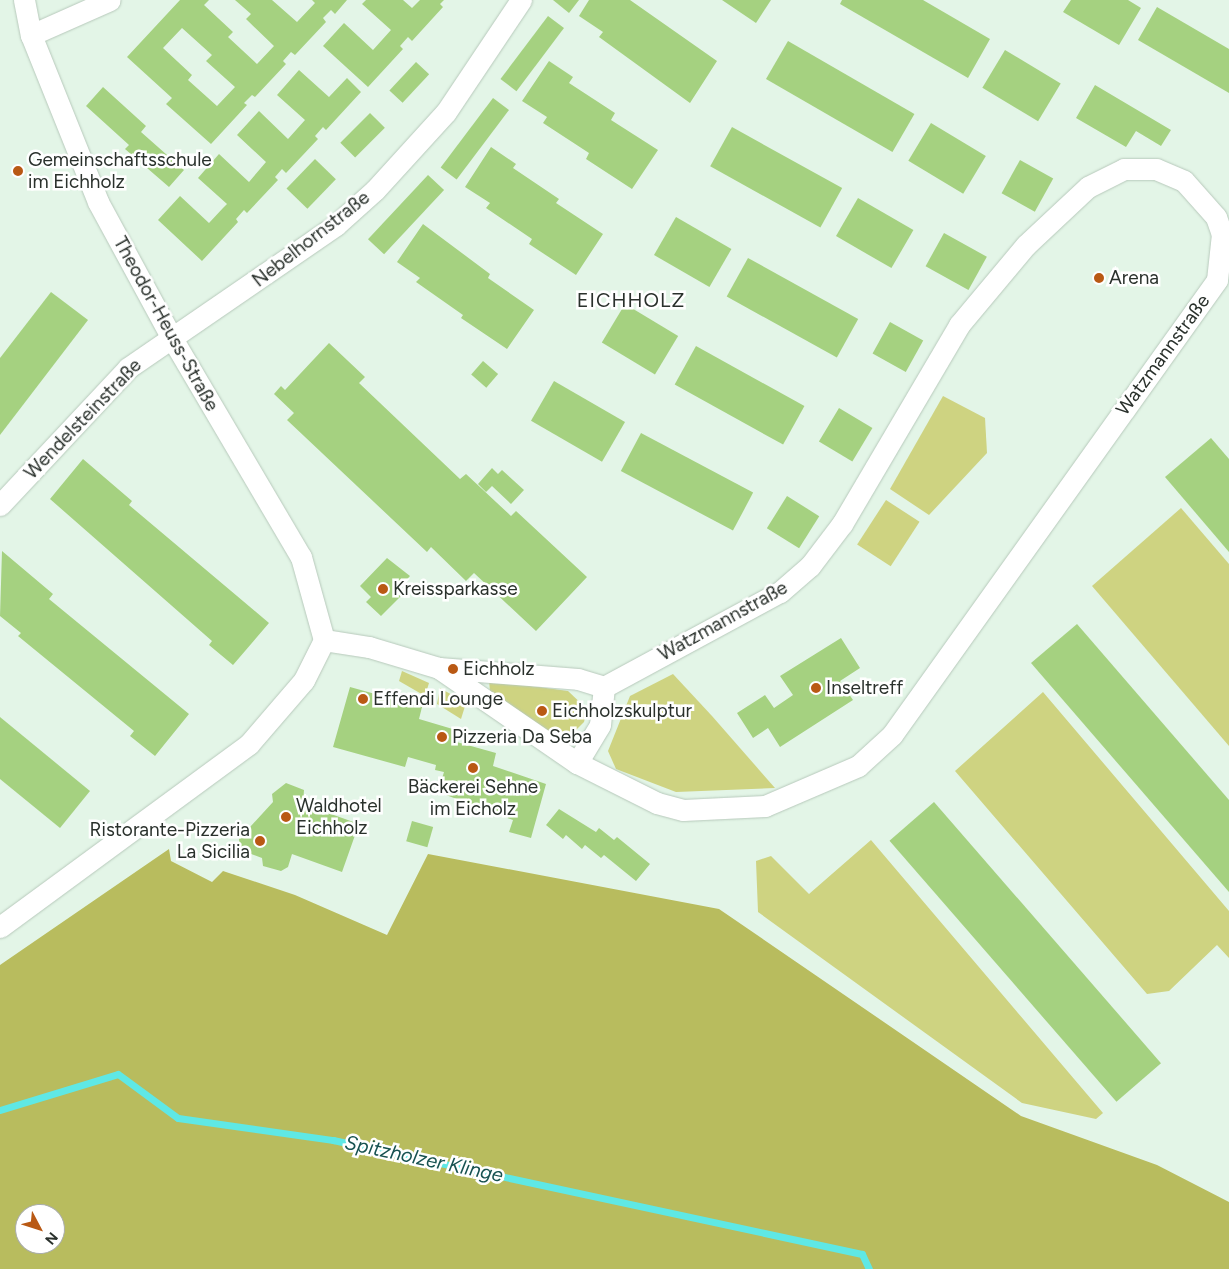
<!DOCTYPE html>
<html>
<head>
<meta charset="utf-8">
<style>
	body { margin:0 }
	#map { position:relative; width:1229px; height:1269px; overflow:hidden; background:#e3f5e7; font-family:Figtree,sans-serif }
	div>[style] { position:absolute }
	.green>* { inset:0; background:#ced381; transform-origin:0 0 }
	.forest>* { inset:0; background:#b8bc5e }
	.stream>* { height:7px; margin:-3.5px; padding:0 3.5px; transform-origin:3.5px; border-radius:3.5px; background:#5fe8e5 }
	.building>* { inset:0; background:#a5d180; transform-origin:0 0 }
	.roads { filter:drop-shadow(0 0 1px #b7c9bb) drop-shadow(0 0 1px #b7c9bb) }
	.street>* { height:21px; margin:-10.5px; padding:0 10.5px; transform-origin:10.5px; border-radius:10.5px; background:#fff }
	.dots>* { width:14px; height:14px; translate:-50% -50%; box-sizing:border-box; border:2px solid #fff; border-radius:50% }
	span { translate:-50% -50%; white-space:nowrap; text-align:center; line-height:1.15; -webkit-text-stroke:5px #fff; paint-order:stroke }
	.poi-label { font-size:19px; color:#2a312c }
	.left { translate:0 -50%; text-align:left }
	.right { translate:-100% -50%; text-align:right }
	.street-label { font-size:19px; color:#2a312c }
	.neighbourhood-label { font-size:20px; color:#2a312c; letter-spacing:1px }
	.water-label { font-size:20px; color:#175251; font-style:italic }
	.north { position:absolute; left:15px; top:1204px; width:50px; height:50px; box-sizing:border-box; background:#fff; border:1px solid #aaadab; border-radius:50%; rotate:130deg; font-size:14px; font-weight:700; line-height:20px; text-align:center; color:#2a312c }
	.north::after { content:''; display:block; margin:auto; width:18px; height:22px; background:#b95914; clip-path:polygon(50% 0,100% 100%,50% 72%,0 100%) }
</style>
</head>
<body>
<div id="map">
	<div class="green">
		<i style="clip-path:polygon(943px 396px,985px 418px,987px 453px,929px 515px,890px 489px)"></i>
		<i style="left:886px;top:500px;width:40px;height:53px;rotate:33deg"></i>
		<i style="clip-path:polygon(1181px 508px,1229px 564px,1229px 746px,1092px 586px)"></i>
		<i style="clip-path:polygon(402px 671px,429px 683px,425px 696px,399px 681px)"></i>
		<i style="clip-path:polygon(673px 674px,712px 716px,775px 788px,676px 792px,616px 769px,608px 751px,630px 696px)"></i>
		<i style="clip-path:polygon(489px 680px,568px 691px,587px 709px,584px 722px,570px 736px,552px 738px,490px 692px)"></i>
		<i style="clip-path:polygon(440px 688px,466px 703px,461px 719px,437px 704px)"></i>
		<i style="clip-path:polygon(1043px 692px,1229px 911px,1229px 958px,1217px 945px,1169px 991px,1147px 994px,955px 771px)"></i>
		<i style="clip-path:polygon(871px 840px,1103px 1113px,1096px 1119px,1022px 1103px,758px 912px,756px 861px,771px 856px,809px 894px)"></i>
	</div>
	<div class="forest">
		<i style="clip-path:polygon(evenodd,169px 849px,171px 861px,212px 882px,223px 871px,295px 895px,387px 935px,428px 854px,719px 909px,1021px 1116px,1157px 1165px,1229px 1202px,1229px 1269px,0 1269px,0 965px,169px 849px,25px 1214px,55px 1214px,55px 1244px,25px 1244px,25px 1214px)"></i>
	</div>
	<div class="stream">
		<i style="left:0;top:1110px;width:123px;rotate:-17deg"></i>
		<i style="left:118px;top:1074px;width:74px;rotate:36.3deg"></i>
		<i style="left:178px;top:1118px;width:157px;rotate:8.1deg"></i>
		<i style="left:333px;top:1140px;width:541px;rotate:12.16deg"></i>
		<i style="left:862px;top:1254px;width:17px;rotate:65deg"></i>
	</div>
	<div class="building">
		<i style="clip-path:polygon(evenodd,180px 0,209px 0,204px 5px,233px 32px,228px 37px,257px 64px,274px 46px,246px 19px,251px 14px,235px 0,272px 0,297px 22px,315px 3px,312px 0,347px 0,335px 14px,331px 10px,323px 18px,326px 22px,295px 55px,291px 52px,283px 61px,286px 64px,255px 97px,252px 95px,244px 103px,247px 105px,211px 144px,166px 104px,172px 98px,127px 57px,180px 0,182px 28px,212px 55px,206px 61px,235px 87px,217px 106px,188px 80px,192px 75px,163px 48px,182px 28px)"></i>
		<i style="clip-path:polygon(366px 0,403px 0,412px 8px,420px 0,444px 0,440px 4px,443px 7px,412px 41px,408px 37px,400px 46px,403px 49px,368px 87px,323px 46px,344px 23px,373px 50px,391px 30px,362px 4px)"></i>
		<i style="clip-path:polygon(553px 0,579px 0,569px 13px)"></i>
		<i style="clip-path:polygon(589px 0,630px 0,717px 61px,690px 103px,599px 37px,603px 32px,579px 16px)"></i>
		<i style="clip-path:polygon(722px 0,771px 0,756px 23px)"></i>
		<i style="clip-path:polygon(842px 0,923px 0,990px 39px,968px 78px,840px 4px)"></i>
		<i style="clip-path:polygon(1071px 0,1128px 0,1141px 8px,1119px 45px,1063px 12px)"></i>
		<i style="clip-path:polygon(1157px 7px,1229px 49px,1229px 93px,1138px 40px)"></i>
		<i style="left:548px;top:16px;width:20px;height:79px;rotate:37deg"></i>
		<i style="left:788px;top:41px;width:146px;height:44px;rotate:30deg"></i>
		<i style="left:1005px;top:50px;width:65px;height:44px;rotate:31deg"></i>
		<i style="clip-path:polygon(549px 61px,573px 77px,569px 83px,615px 113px,611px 120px,658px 150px,632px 189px,586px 159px,589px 153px,543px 123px,547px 117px,522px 101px)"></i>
		<i style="left:416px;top:62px;width:18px;height:39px;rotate:43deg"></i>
		<i style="clip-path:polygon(299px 70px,329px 97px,347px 78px,361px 92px,326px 130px,323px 127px,315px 136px,318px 139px,286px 173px,282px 169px,275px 177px,278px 180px,247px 213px,244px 210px,236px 219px,238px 222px,202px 261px,158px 220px,180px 196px,209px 223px,223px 208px,227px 204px,198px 178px,219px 154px,249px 182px,266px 162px,237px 135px,259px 111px,288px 139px,305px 120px,277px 95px)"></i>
		<i style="clip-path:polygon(1095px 85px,1171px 130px,1161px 146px,1136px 131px,1126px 147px,1076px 118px)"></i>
		<i style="clip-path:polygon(103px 87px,146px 126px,141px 132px,184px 170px,169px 187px,125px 149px,129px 145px,86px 106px)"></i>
		<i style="left:493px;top:98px;width:20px;height:87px;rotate:37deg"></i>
		<i style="left:370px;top:113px;width:21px;height:42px;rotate:45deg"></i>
		<i style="left:931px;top:123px;width:64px;height:44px;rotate:31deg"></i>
		<i style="left:732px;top:127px;width:126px;height:45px;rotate:29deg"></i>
		<i style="clip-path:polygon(491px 147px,516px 164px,513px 168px,559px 199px,556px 203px,603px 234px,576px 275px,529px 244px,532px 239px,486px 208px,490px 203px,465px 187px)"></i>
		<i style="left:315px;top:159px;width:29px;height:41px;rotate:44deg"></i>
		<i style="left:1020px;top:160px;width:38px;height:38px;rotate:29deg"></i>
		<i style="left:428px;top:175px;width:22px;height:88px;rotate:43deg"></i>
		<i style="left:858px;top:198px;width:64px;height:44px;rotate:30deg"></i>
		<i style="left:676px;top:217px;width:64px;height:44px;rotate:30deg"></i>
		<i style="clip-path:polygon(423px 224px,490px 274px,488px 278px,534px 310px,507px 349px,461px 318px,463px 315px,416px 282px,420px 278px,397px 262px)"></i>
		<i style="left:944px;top:233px;width:49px;height:38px;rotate:29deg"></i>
		<i style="left:748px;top:258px;width:126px;height:44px;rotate:29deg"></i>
		<i style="clip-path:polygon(51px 292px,88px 320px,0 435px,0 358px)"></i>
		<i style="left:625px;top:304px;width:62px;height:45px;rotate:31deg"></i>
		<i style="left:890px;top:322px;width:38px;height:36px;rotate:29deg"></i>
		<i style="clip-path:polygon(329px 343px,365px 377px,359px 383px,460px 479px,466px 474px,511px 516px,516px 511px,587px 577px,536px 631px,474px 573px,466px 581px,431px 547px,427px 552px,287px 420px,294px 413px,274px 394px,281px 386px,285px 390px)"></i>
		<i style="left:696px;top:346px;width:124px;height:44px;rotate:29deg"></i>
		<i style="left:483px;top:361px;width:20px;height:18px;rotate:41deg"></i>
		<i style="left:554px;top:381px;width:82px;height:46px;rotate:30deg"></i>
		<i style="left:839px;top:408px;width:39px;height:39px;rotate:31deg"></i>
		<i style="left:641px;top:433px;width:127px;height:43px;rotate:28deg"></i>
		<i style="clip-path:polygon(1211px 438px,1229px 459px,1229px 552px,1165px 477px)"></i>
		<i style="clip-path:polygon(83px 459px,132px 501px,129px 505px,269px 623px,233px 665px,209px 645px,212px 641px,50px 499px)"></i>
		<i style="clip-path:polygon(492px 468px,498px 474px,502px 470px,524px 490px,511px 504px,492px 486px,486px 492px,478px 484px)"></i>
		<i style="left:787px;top:496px;width:38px;height:38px;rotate:32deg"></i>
		<i style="clip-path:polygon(2px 551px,53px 594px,49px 599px,189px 714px,155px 756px,130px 736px,134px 731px,18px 636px,21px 633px,0 616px)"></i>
		<i style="clip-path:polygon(387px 558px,410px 576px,400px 587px,405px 592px,381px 616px,366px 602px,371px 597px,360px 586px)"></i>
		<i style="clip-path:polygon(1077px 624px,1229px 800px,1229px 892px,1031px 663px)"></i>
		<i style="clip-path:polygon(841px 638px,860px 668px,840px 681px,853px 700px,780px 747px,768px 728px,753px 738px,737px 713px,765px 695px,774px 708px,793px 695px,780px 676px)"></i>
		<i style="clip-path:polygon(350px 687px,422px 707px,419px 719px,456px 730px,453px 741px,496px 753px,493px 766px,546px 784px,531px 838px,509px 832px,513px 820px,446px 795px,449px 788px,440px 785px,444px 772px,435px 770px,436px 765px,408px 757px,405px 767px,333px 747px)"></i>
		<i style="clip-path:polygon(0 717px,90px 791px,60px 828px,0 779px)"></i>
		<i style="clip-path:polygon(286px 783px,304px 790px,303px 804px,359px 824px,342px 872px,292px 854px,288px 867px,281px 871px,263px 866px,262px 858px,240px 850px,239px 839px,273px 802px,272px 794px)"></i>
		<i style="left:934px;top:802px;width:346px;height:59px;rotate:49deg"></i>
		<i style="clip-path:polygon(559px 809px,596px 832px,599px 828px,614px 840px,617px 837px,650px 864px,636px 881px,604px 855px,601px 858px,585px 845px,582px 849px,566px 835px,563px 839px,546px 825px)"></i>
		<i style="left:412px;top:821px;width:22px;height:21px;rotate:16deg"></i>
	</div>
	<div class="roads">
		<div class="street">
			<i style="left:24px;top:0;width:36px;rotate:79deg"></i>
			<i style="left:31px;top:35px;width:180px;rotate:68.1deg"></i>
			<i style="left:98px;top:202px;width:157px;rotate:61.5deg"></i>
			<i style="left:173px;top:340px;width:252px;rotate:59.5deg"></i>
			<i style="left:301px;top:557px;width:86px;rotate:74.5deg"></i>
			<i style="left:31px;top:35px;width:86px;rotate:-23.9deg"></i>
			<i style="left:0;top:505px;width:187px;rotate:-46.9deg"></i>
			<i style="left:128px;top:368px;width:252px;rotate:-34.5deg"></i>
			<i style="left:336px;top:225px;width:52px;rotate:-41.9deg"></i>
			<i style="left:375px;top:190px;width:105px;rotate:-47.7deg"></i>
			<i style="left:446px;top:112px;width:135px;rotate:-56.2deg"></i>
			<i style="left:324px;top:640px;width:46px;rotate:8.8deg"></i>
			<i style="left:369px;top:647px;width:73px;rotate:16.7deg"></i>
			<i style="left:439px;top:668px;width:139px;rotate:4.5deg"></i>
			<i style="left:578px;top:679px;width:27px;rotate:17deg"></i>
			<i style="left:604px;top:687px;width:200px;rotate:-28.4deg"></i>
			<i style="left:780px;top:592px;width:40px;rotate:-41deg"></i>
			<i style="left:810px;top:566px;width:53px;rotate:-52.7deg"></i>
			<i style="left:842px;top:524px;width:231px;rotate:-59.5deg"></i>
			<i style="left:959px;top:325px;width:104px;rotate:-50.1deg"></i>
			<i style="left:1026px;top:245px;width:85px;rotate:-43.1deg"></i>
			<i style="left:1088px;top:187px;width:40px;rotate:-26.6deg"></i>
			<i style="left:1124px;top:169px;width:32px"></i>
			<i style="left:1156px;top:169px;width:30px;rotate:23deg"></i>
			<i style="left:1184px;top:181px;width:48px;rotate:48.4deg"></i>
			<i style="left:1216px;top:217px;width:18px;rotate:71deg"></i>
			<i style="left:1222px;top:234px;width:46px;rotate:96.2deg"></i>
			<i style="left:1217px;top:280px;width:559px;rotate:125.54deg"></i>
			<i style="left:892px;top:735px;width:46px;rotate:137.6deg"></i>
			<i style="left:858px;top:766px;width:101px;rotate:156.7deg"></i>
			<i style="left:765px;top:806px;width:82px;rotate:177.2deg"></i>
			<i style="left:683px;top:810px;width:27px;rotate:-165deg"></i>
			<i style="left:657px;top:803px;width:89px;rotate:-153.4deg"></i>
			<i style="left:577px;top:763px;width:168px;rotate:-145.5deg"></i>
			<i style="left:577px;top:763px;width:44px;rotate:-58.8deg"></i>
			<i style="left:600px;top:725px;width:38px;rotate:-84deg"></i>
			<i style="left:0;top:927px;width:309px;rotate:-36.3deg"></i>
			<i style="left:249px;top:744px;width:84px;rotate:-49.3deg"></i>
			<i style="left:304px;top:680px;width:45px;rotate:-63.4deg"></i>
		</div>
	</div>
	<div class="dots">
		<i style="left:18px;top:171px;background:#b95914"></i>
		<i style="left:1099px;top:278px;background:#b95914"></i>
		<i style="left:383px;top:589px;background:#b95914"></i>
		<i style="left:453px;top:669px;background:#b95914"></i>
		<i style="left:816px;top:688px;background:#b95914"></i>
		<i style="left:363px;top:699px;background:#b95914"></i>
		<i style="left:542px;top:711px;background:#b95914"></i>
		<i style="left:442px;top:737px;background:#b95914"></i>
		<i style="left:473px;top:768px;background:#b95914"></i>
		<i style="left:286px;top:817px;background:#b95914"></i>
		<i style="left:260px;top:841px;background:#b95914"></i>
	</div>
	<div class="poi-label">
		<span class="left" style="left:28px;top:171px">Gemeinschaftsschule<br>im Eichholz</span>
		<span class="left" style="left:1109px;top:278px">Arena</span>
		<span class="left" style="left:393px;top:589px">Kreissparkasse</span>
		<span class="left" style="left:463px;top:669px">Eichholz</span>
		<span class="left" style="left:826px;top:688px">Inseltreff</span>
		<span class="left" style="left:373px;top:699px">Effendi Lounge</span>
		<span class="left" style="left:552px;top:711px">Eichholzskulptur</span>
		<span class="left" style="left:452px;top:737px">Pizzeria Da Seba</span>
		<span style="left:473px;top:798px">Bäckerei Sehne<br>im Eicholz</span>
		<span class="left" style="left:296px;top:817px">Waldhotel<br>Eichholz</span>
		<span class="right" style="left:250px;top:841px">Ristorante-Pizzeria<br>La Sicilia</span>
	</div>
	<div class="street-label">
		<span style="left:311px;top:239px;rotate:-38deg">Nebelhornstraße</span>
		<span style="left:166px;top:324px;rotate:61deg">Theodor-Heuss-Straße</span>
		<span style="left:1163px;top:355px;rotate:-54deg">Watzmannstraße</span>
		<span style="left:83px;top:419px;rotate:-46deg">Wendelsteinstraße</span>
		<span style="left:723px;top:621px;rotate:-29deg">Watzmannstraße</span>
	</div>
	<div class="neighbourhood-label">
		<span style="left:631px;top:300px">EICHHOLZ</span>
	</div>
	<div class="water-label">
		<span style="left:424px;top:1159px;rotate:12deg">Spitzholzer Klinge</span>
	</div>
	<div class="north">N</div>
</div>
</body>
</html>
